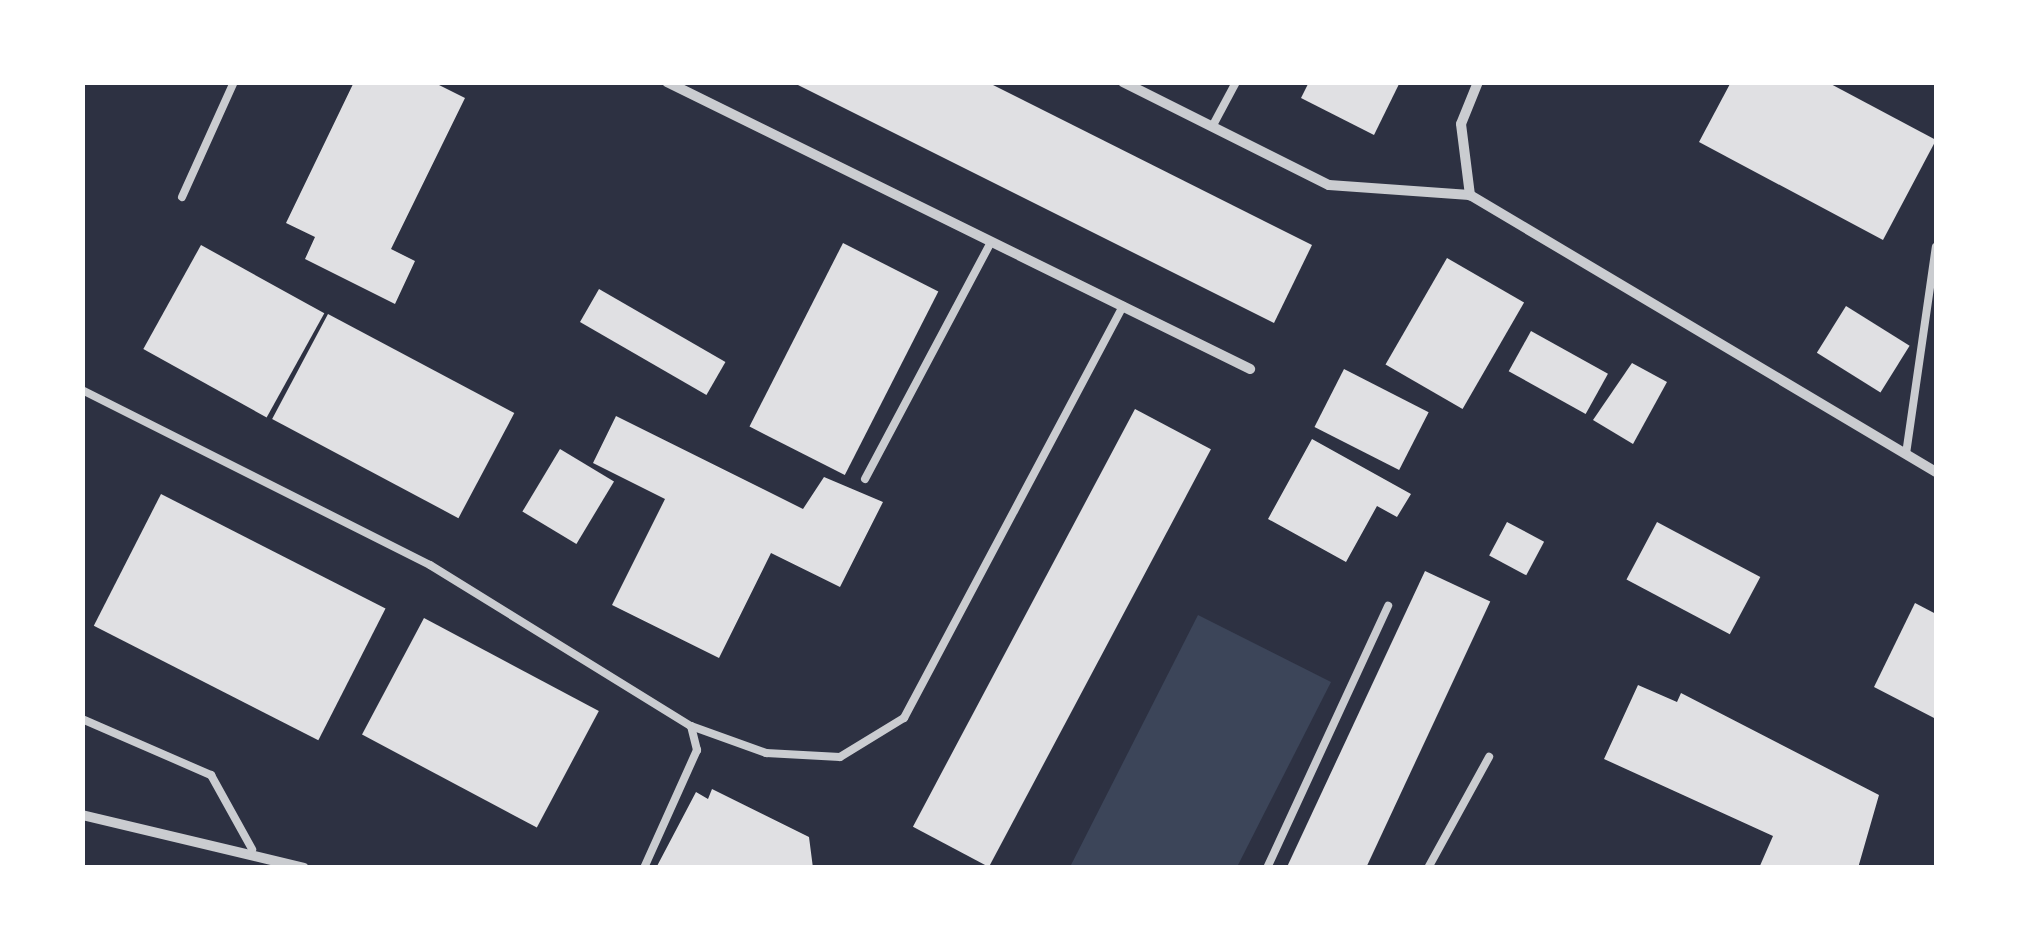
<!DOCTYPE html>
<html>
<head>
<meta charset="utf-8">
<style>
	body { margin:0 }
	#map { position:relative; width:2019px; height:950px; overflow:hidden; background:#2d3142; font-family:Inter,sans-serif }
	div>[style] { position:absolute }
	.green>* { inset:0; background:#3c4559 }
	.building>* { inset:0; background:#e0e0e3; transform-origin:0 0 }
	.service>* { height:8px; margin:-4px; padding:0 4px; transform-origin:4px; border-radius:4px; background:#caccd0 }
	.minor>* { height:10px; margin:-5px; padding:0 5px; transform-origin:5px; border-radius:5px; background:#caccd0 }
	span { translate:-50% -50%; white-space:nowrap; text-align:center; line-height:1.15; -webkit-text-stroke:9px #fff; paint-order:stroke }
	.frame { position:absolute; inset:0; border:85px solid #fff; pointer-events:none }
</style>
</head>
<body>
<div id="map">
	<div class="green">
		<i style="clip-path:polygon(1198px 615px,1331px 682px,1237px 867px,1070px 867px)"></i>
	</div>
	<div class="building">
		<i style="clip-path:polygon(354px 82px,433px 82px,465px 98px,391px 249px,415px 261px,395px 304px,305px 259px,315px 237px,286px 223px)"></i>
		<i style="clip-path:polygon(792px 82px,987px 82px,1312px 245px,1274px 323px)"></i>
		<i style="clip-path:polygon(1309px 82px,1400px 82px,1374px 135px,1301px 98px)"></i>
		<i style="clip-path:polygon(1731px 82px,1827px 82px,1936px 140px,1883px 240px,1699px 142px)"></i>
		<i style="left:843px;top:243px;width:107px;height:206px;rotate:27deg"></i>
		<i style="left:201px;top:245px;width:141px;height:119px;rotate:29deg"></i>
		<i style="left:1447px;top:258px;width:89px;height:123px;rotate:30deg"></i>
		<i style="left:599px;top:289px;width:146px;height:38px;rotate:30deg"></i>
		<i style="left:1846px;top:306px;width:75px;height:55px;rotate:32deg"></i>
		<i style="left:328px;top:314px;width:211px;height:119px;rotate:28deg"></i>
		<i style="left:1531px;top:331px;width:88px;height:46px;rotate:29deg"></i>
		<i style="clip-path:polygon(1632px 363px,1667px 382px,1633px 444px,1593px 420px)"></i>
		<i style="left:1344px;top:369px;width:95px;height:65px;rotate:27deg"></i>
		<i style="left:1135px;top:409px;width:86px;height:473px;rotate:28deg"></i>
		<i style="clip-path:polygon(616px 416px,803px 509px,824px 477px,883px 502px,840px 587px,771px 553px,719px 658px,612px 605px,665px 499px,593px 463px)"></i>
		<i style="clip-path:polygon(1312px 439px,1411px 494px,1397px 517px,1377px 506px,1346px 562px,1268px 519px)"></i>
		<i style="left:560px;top:449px;width:63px;height:73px;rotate:31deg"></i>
		<i style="left:161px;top:494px;width:252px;height:148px;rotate:27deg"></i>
		<i style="left:1507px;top:522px;width:42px;height:38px;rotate:28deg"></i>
		<i style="left:1657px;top:522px;width:117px;height:65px;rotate:28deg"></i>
		<i style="left:1425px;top:571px;width:72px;height:331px;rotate:25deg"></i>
		<i style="clip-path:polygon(1915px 603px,1936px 614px,1936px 719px,1874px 687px)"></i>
		<i style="left:424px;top:618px;width:198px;height:132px;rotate:28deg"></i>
		<i style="clip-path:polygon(1638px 685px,1677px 702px,1681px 693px,1879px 795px,1858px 868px,1759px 868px,1773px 836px,1604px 759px)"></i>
		<i style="clip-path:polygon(712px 789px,809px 837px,813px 868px,656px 868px,696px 792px,708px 799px)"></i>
	</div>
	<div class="service">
		<i style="left:1212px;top:127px;width:51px;rotate:-61.9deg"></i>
		<i style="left:182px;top:197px;width:126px;rotate:-65.7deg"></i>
		<i style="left:82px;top:390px;width:390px;rotate:26.7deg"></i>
		<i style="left:430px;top:565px;width:307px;rotate:31.7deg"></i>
		<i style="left:691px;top:726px;width:25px;rotate:76deg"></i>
		<i style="left:697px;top:750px;width:129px;rotate:114.2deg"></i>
		<i style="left:1906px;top:454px;width:209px;rotate:-81.8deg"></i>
		<i style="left:865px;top:479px;width:268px;rotate:-62deg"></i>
		<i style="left:82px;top:719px;width:141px;rotate:23.5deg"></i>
		<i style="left:211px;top:775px;width:85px;rotate:61deg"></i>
		<i style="left:691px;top:726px;width:80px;rotate:19.8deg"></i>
		<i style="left:766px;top:753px;width:74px;rotate:3.1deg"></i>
		<i style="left:840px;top:757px;width:75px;rotate:-31.4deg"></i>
		<i style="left:904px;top:718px;width:467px;rotate:-62deg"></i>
		<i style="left:1267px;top:868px;width:289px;rotate:-65.2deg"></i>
		<i style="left:1428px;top:868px;width:127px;rotate:-61.2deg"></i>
	</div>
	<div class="minor">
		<i style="left:667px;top:82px;width:650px;rotate:26.21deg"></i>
		<i style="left:1123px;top:82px;width:230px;rotate:26.6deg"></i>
		<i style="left:1329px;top:185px;width:141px;rotate:4.1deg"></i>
		<i style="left:1478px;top:82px;width:45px;rotate:112deg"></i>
		<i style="left:1461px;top:124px;width:72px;rotate:82.8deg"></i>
		<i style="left:1470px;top:195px;width:542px;rotate:30.73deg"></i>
		<i style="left:82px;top:815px;width:228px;rotate:13.4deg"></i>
	</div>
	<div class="frame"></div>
</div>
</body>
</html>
